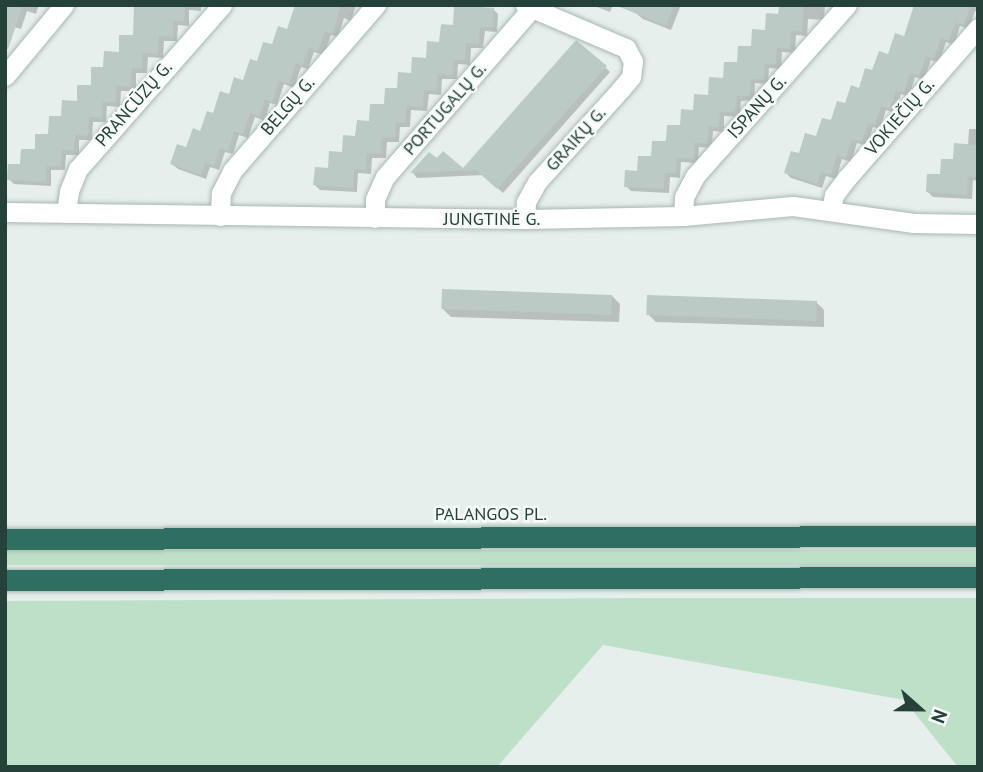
<!DOCTYPE html>
<html>
<head>
<meta charset="utf-8">
<style>
	body { margin:0 }
	#map { position:relative; width:983px; height:772px; overflow:hidden; background:#e6efeb; font-family:"PT Sans",sans-serif }
	div>[style] { position:absolute }
	.green>* { inset:0; background:#bfe0c8; transform-origin:0 0 }
	.shadow>* { inset:0; background:#0003 }
	.building>* { inset:0; background:#bbcac4; transform-origin:0 0 }
	.roads { filter:drop-shadow(0 0 2px #a8b8b2) drop-shadow(0 0 2px #a8b8b2) }
	.minor>* { height:19px; margin:-9.5px; padding:0 9.5px; transform-origin:9.5px; border-radius:9.5px; background:#fff }
	.highway>* { height:21px; margin:-10.5px; padding:0 10.5px; transform-origin:10.5px; border-radius:10.5px; background:#2f6f62 }
	span { translate:-50% -50%; white-space:nowrap; text-align:center; line-height:1.15; -webkit-text-stroke:5px #f7fbf9; paint-order:stroke }
	.street-label { font-size:18px; color:#24423a }
	.frame { position:absolute; inset:0; border:7px solid #24423a; pointer-events:none }
	.north { position:absolute; left:885px; top:674px; width:70px; height:70px; -webkit-text-stroke:5px #f7fbf9; paint-order:stroke; rotate:111deg; font-size:19px; font-weight:700; line-height:28px; text-align:center; color:#24423a }
	.north::after { content:''; display:block; margin:auto; width:24px; height:32px; background:#24423a; clip-path:polygon(50% 0,100% 100%,50% 72%,0 100%) }
</style>
</head>
<body>
<div id="map">
	<div class="green">
		<i style="left:978px;top:550px;width:15px;height:973px;rotate:90deg"></i>
		<i style="clip-path:polygon(644px 598px,978px 598px,978px 767px,958px 767px,904px 700px,603px 645px,497px 767px,5px 767px,5px 601px)"></i>
	</div>
	<div class="shadow">
		<i style="clip-path:polygon(5px 5px,39px 5px,36px 14px,27px 11px,21px 29px,11px 26px)"></i>
		<i style="clip-path:polygon(163px 5px,201px 5px,201px 11px,189px 10px,189px 26px,178px 25px,177px 41px,164px 41px,163px 58px,148px 57px,147px 73px,136px 73px,136px 91px,121px 91px,120px 107px,107px 106px,106px 122px,93px 122px,92px 140px,79px 140px,79px 155px,66px 155px,65px 170px,51px 170px,51px 186px,14px 184px,9px 179px)"></i>
		<i style="clip-path:polygon(306px 5px,356px 5px,351px 21px,344px 18px,338px 37px,331px 35px,324px 55px,314px 52px,308px 69px,301px 67px,294px 88px,284px 84px,277px 105px,270px 103px,265px 121px,255px 117px,248px 138px,239px 135px,233px 154px,225px 152px,219px 170px,210px 167px,206px 179px,178px 169px,172px 164px,288px 31px)"></i>
		<i style="clip-path:polygon(592px 5px,613px 5px,610px 12px)"></i>
		<i style="clip-path:polygon(641px 5px,681px 5px,671px 30px,643px 19px,637px 14px)"></i>
		<i style="clip-path:polygon(781px 5px,825px 5px,824px 20px,808px 19px,807px 36px,796px 35px,795px 53px,782px 52px,781px 69px,769px 68px,768px 84px,755px 83px,754px 100px,741px 101px,740px 117px,724px 116px,724px 132px,713px 131px,712px 148px,699px 147px,698px 163px,681px 162px,680px 178px,670px 177px,669px 193px,631px 191px,626px 186px,739px 64px,780px 15px)"></i>
		<i style="clip-path:polygon(936px 5px,978px 5px,978px 11px,975px 11px,969px 29px,960px 26px,954px 45px,946px 42px,939px 63px,931px 60px,924px 80px,915px 77px,909px 97px,901px 94px,895px 113px,886px 110px,880px 129px,873px 127px,867px 146px,857px 143px,851px 162px,842px 159px,836px 179px,826px 176px,822px 188px,791px 178px,786px 173px,800px 156px)"></i>
		<i style="clip-path:polygon(493px 9px,498px 14px,497px 32px,485px 31px,483px 48px,471px 48px,470px 65px,458px 64px,457px 79px,442px 79px,441px 95px,429px 94px,427px 111px,411px 110px,410px 127px,400px 127px,399px 142px,387px 142px,386px 158px,372px 158px,371px 174px,358px 173px,357px 192px,320px 190px,315px 185px,454px 27px)"></i>
		<i style="clip-path:polygon(605px 67px,610px 72px,503px 193px,483px 175px,417px 178px,413px 173px,429px 154px,437px 161px,463px 170px)"></i>
		<i style="clip-path:polygon(969px 129px,978px 129px,978px 181px,973px 180px,972px 199px,933px 197px,927px 191px,968px 146px)"></i>
		<i style="clip-path:polygon(612px 296px,620px 304px,619px 322px,451px 317px,443px 309px)"></i>
		<i style="clip-path:polygon(816px 302px,824px 310px,824px 327px,656px 322px,648px 314px)"></i>
	</div>
	<div class="building">
		<i style="clip-path:polygon(5px 5px,23px 5px,8px 49px,5px 49px)"></i>
		<i style="clip-path:polygon(134px 5px,185px 5px,184px 21px,173px 21px,173px 37px,159px 36px,158px 54px,143px 53px,142px 69px,132px 68px,131px 87px,116px 86px,116px 103px,103px 102px,102px 118px,89px 117px,88px 136px,75px 135px,74px 151px,62px 150px,61px 166px,47px 166px,46px 182px,7px 180px,8px 164px,20px 164px,21px 149px,35px 149px,35px 134px,48px 134px,49px 116px,61px 116px,62px 100px,77px 101px,77px 85px,91px 85px,91px 67px,103px 67px,104px 51px,119px 52px,119px 35px,133px 35px)"></i>
		<i style="clip-path:polygon(295px 5px,341px 5px,333px 34px,325px 31px,318px 51px,309px 48px,303px 65px,296px 63px,289px 84px,279px 81px,272px 102px,265px 99px,260px 117px,250px 113px,243px 134px,234px 131px,228px 151px,220px 148px,214px 166px,205px 163px,201px 175px,170px 164px,177px 144px,186px 147px,193px 128px,200px 131px,207px 111px,213px 113px,220px 91px,229px 94px,234px 77px,243px 80px,250px 59px,257px 61px,263px 42px,272px 44px,278px 26px,287px 29px)"></i>
		<i style="clip-path:polygon(454px 5px,494px 8px,493px 27px,480px 27px,479px 44px,466px 43px,465px 60px,454px 60px,453px 75px,438px 74px,437px 91px,424px 90px,423px 107px,407px 106px,405px 123px,396px 122px,395px 138px,382px 137px,381px 154px,367px 153px,366px 170px,354px 169px,353px 188px,313px 185px,315px 167px,328px 168px,329px 151px,342px 152px,343px 135px,355px 136px,357px 120px,369px 121px,370px 104px,384px 104px,385px 88px,397px 88px,398px 72px,411px 73px,412px 57px,426px 58px,427px 41px,439px 42px,441px 24px,453px 25px)"></i>
		<i style="clip-path:polygon(615px 5px,674px 5px,666px 26px)"></i>
		<i style="clip-path:polygon(779px 5px,804px 5px,802px 32px,791px 31px,790px 49px,777px 48px,776px 64px,765px 64px,764px 80px,751px 79px,750px 96px,737px 96px,735px 112px,720px 112px,719px 127px,709px 127px,707px 144px,694px 143px,694px 159px,677px 158px,676px 173px,665px 173px,664px 189px,624px 187px,625px 170px,637px 171px,638px 156px,651px 156px,652px 141px,666px 141px,667px 125px,680px 125px,681px 109px,693px 110px,694px 94px,708px 95px,709px 77px,723px 78px,724px 62px,737px 62px,738px 46px,751px 46px,752px 29px,765px 30px,766px 13px,778px 14px)"></i>
		<i style="clip-path:polygon(914px 5px,971px 5px,964px 25px,955px 23px,949px 41px,941px 38px,934px 59px,926px 56px,919px 76px,910px 73px,904px 93px,896px 90px,890px 109px,881px 106px,875px 125px,868px 123px,862px 142px,852px 139px,846px 158px,837px 155px,831px 175px,821px 172px,817px 184px,784px 173px,791px 151px,799px 153px,805px 133px,816px 136px,822px 118px,831px 120px,837px 101px,845px 103px,851px 85px,859px 88px,865px 68px,872px 70px,879px 51px,888px 54px,895px 33px,904px 36px)"></i>
		<i style="clip-path:polygon(576px 40px,607px 66px,497px 189px,476px 170px,410px 173px,429px 152px,437px 158px,443px 151px,463px 168px)"></i>
		<i style="clip-path:polygon(954px 143px,978px 145px,978px 177px,968px 176px,967px 195px,926px 192px,927px 174px,940px 174px,941px 159px,953px 159px)"></i>
		<i style="left:442px;top:289px;width:170px;height:20px;rotate:2deg"></i>
		<i style="left:647px;top:295px;width:170px;height:20px;rotate:2deg"></i>
	</div>
	<div class="roads">
		<div class="minor">
			<i style="left:525px;top:5px;width:110px;rotate:23.1deg"></i>
			<i style="left:626px;top:48px;width:15px;rotate:62deg"></i>
			<i style="left:633px;top:61px;width:16px;rotate:97deg"></i>
			<i style="left:631px;top:77px;width:16px;rotate:130deg"></i>
			<i style="left:621px;top:89px;width:125px;rotate:132.1deg"></i>
			<i style="left:537px;top:182px;width:23px;rotate:119deg"></i>
			<i style="left:526px;top:202px;width:17px;rotate:93deg"></i>
			<i style="left:5px;top:76px;width:92px;rotate:-50.3deg"></i>
			<i style="left:831px;top:210px;width:15px;rotate:-79deg"></i>
			<i style="left:834px;top:195px;width:21px;rotate:-53deg"></i>
			<i style="left:847px;top:178px;width:199px;rotate:-48.9deg"></i>
			<i style="left:5px;top:212px;width:520px;rotate:0.77deg"></i>
			<i style="left:525px;top:219px;width:158px;rotate:-1.1deg"></i>
			<i style="left:683px;top:216px;width:110px;rotate:-5.2deg"></i>
			<i style="left:793px;top:206px;width:122px;rotate:8deg"></i>
			<i style="left:914px;top:223px;width:64px;rotate:0.9deg"></i>
			<i style="left:66px;top:213px;width:22px;rotate:-82deg"></i>
			<i style="left:69px;top:191px;width:24px;rotate:-68deg"></i>
			<i style="left:78px;top:169px;width:218px;rotate:-48.7deg"></i>
			<i style="left:220px;top:216px;width:23px;rotate:-88deg"></i>
			<i style="left:221px;top:193px;width:25px;rotate:-63deg"></i>
			<i style="left:232px;top:171px;width:220px;rotate:-49.1deg"></i>
			<i style="left:683px;top:216px;width:19px;rotate:-87deg"></i>
			<i style="left:684px;top:197px;width:24px;rotate:-62deg"></i>
			<i style="left:695px;top:176px;width:229px;rotate:-48.4deg"></i>
			<i style="left:375px;top:218px;width:19px;rotate:-90deg"></i>
			<i style="left:375px;top:199px;width:24px;rotate:-66deg"></i>
			<i style="left:385px;top:177px;width:224px;rotate:-49deg"></i>
		</div>
		<div class="highway">
			<i style="left:5px;top:539px;width:973px;rotate:-0.18deg"></i>
			<i style="left:5px;top:580px;width:973px;rotate:-0.18deg"></i>
		</div>
	</div>
	<div class="street-label">
		<span style="left:134px;top:104px;rotate:-49deg">PRANCŪZŲ G.</span>
		<span style="left:288px;top:106px;rotate:-49deg">BELGŲ G.</span>
		<span style="left:757px;top:107px;rotate:-48deg">ISPANŲ G.</span>
		<span style="left:445px;top:109px;rotate:-49deg">PORTUGALŲ G.</span>
		<span style="left:900px;top:117px;rotate:-49deg">VOKIEČIŲ G.</span>
		<span style="left:576px;top:139px;rotate:-48deg">GRAIKŲ G.</span>
		<span style="left:492px;top:219px">JUNGTINĖ G.</span>
		<span style="left:491px;top:514px">PALANGOS PL.</span>
	</div>
	<div class="frame"></div>
	<div class="north">N</div>
</div>
</body>
</html>
